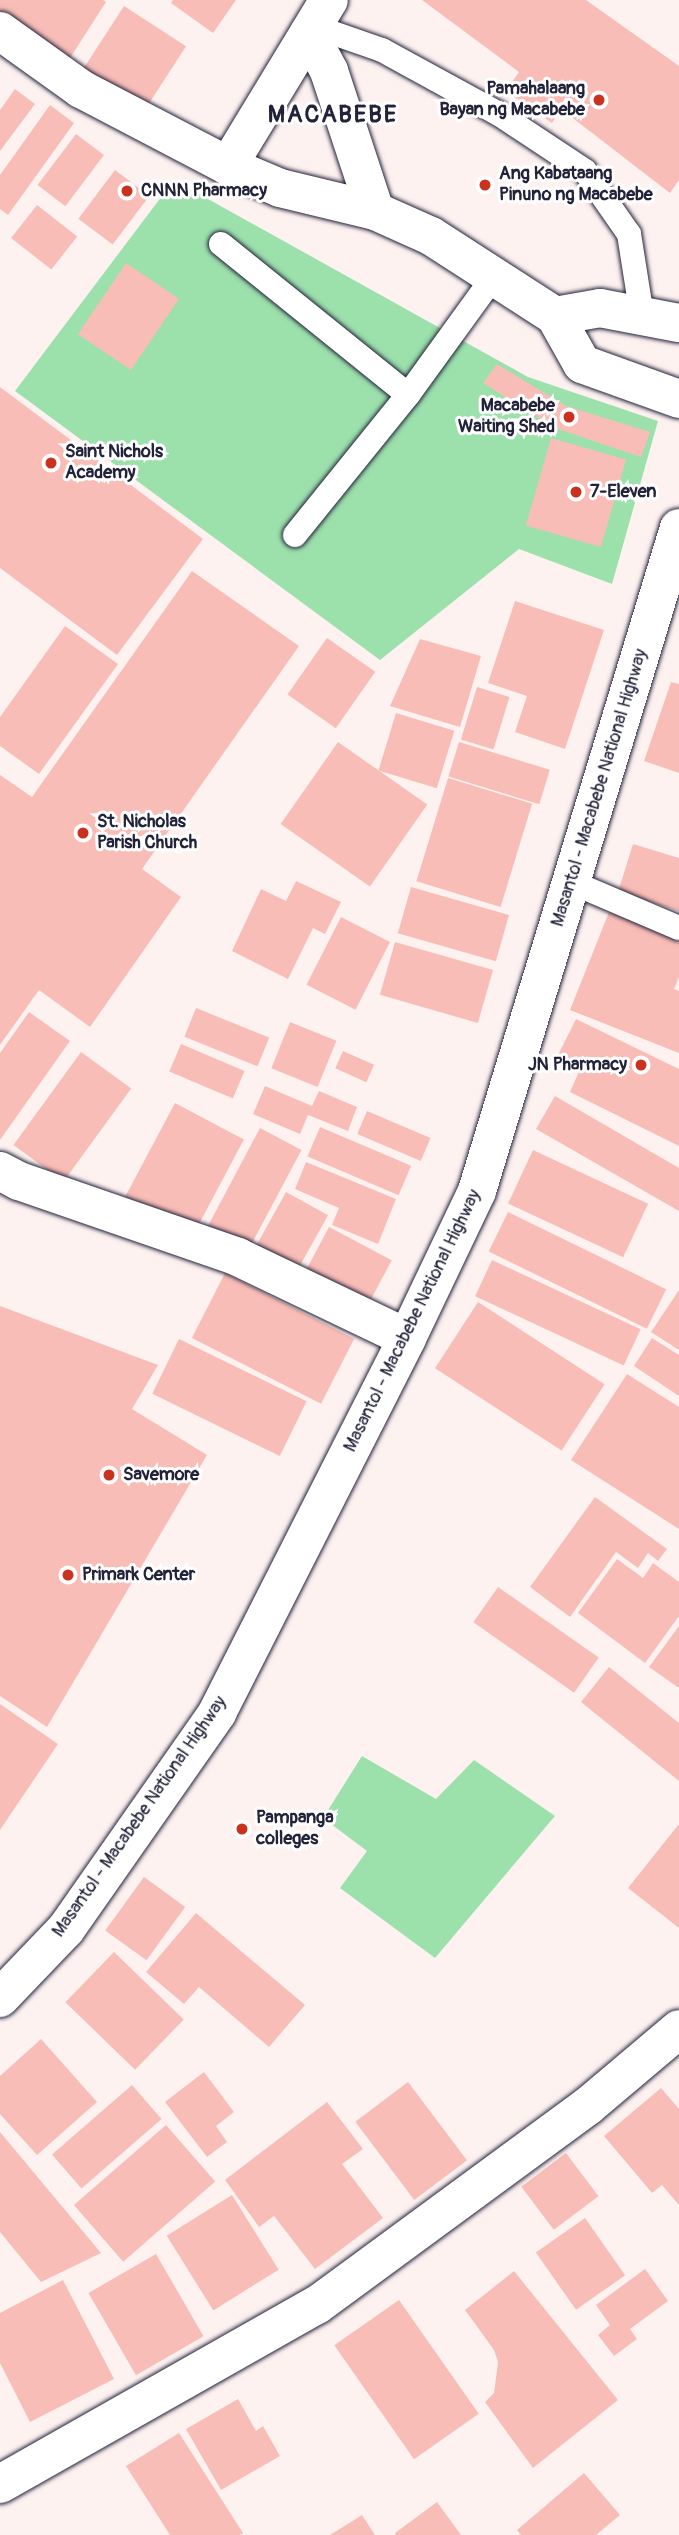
<!DOCTYPE html>
<html>
<head>
<meta charset="utf-8">
<style>
	body { margin:0 }
	#map { position:relative; width:679px; height:2535px; overflow:hidden; background:#fef2f1; font-family:Pangolin,sans-serif }
	div>[style] { position:absolute }
	.green>* { inset:0; background:#9ce0ac }
	.building>* { inset:0; background:#f9bdb7; transform-origin:0 0 }
	.roads { filter:drop-shadow(0 0 2px #22223b) drop-shadow(0 0 2px #22223b) }
	.lane>* { height:24px; margin:-12px; padding:0 12px; transform-origin:12px; border-radius:12px; background:#fff }
	.street>* { height:38px; margin:-19px; padding:0 19px; transform-origin:19px; border-radius:19px; background:#fff }
	.secondary>* { height:38px; margin:-19px; padding:0 19px; transform-origin:19px; border-radius:19px; background:#fff }
	.dots>* { width:19px; height:19px; translate:-50% -50%; box-sizing:border-box; border:4px solid #fff; border-radius:50% }
	span { translate:-50% -50%; white-space:nowrap; text-align:center; line-height:1.15; -webkit-text-stroke:6px #fff; paint-order:stroke }
	.poi-label { font-size:18px; color:#22223b; font-weight:700 }
	.right { translate:-100% -50%; text-align:right }
	.left { translate:0 -50%; text-align:left }
	.street-label { font-size:18px; color:#22223b }
	.district-label { font-size:24px; color:#22223b; font-weight:700; letter-spacing:2px }
</style>
</head>
<body>
<div id="map">
	<div class="green">
		<i style="clip-path:polygon(174px 180px,528px 377px,658px 421px,612px 584px,519px 549px,380px 660px,15px 391px)"></i>
		<i style="clip-path:polygon(362px 1756px,436px 1799px,474px 1760px,555px 1816px,435px 1958px,340px 1888px,367px 1851px,323px 1818px)"></i>
	</div>
	<div class="building">
		<i style="clip-path:polygon(0 0,103px 0,106px 2px,70px 58px,0 13px)"></i>
		<i style="clip-path:polygon(173px 0,236px 0,213px 33px,171px 3px)"></i>
		<i style="clip-path:polygon(422px 0,586px 0,679px 66px,679px 180px,670px 193px,561px 109px,552px 123px,506px 91px,519px 72px)"></i>
		<i style="left:124px;top:6px;width:74px;height:75px;rotate:33deg"></i>
		<i style="clip-path:polygon(15px 89px,35px 104px,0 151px,0 110px)"></i>
		<i style="clip-path:polygon(50px 105px,74px 123px,8px 215px,0 209px,0 175px)"></i>
		<i style="left:76px;top:134px;width:35px;height:64px;rotate:37deg"></i>
		<i style="left:115px;top:170px;width:43px;height:61px;rotate:37deg"></i>
		<i style="left:37px;top:205px;width:51px;height:42px;rotate:38deg"></i>
		<i style="left:126px;top:263px;width:64px;height:86px;rotate:34deg"></i>
		<i style="clip-path:polygon(497px 364px,566px 406px,650px 432px,641px 457px,555px 428px,483px 383px)"></i>
		<i style="clip-path:polygon(0 387px,203px 539px,117px 655px,0 568px)"></i>
		<i style="left:551px;top:438px;width:78px;height:91px;rotate:16deg"></i>
		<i style="clip-path:polygon(192px 571px,299px 646px,142px 869px,181px 897px,90px 1027px,39px 990px,0 1045px,0 775px,32px 797px)"></i>
		<i style="clip-path:polygon(515px 601px,604px 630px,565px 749px,515px 732px,527px 696px,488px 683px)"></i>
		<i style="clip-path:polygon(65px 626px,118px 664px,39px 774px,0 746px,0 717px)"></i>
		<i style="left:327px;top:638px;width:59px;height:69px;rotate:35deg"></i>
		<i style="clip-path:polygon(420px 639px,481px 656px,460px 727px,390px 706px)"></i>
		<i style="clip-path:polygon(671px 682px,679px 684px,679px 773px,644px 761px)"></i>
		<i style="left:477px;top:687px;width:34px;height:55px;rotate:17deg"></i>
		<i style="left:396px;top:713px;width:61px;height:60px;rotate:17deg"></i>
		<i style="left:338px;top:742px;width:109px;height:100px;rotate:35deg"></i>
		<i style="left:459px;top:742px;width:95px;height:36px;rotate:17deg"></i>
		<i style="left:448px;top:778px;width:88px;height:108px;rotate:17deg"></i>
		<i style="clip-path:polygon(633px 844px,679px 858px,679px 911px,618px 892px)"></i>
		<i style="clip-path:polygon(296px 881px,341px 902px,325px 934px,313px 928px,288px 979px,232px 951px,261px 889px,286px 901px)"></i>
		<i style="left:411px;top:887px;width:102px;height:48px;rotate:16deg"></i>
		<i style="clip-path:polygon(609px 912px,679px 939px,679px 977px,674px 989px,679px 991px,679px 1053px,570px 1010px)"></i>
		<i style="left:341px;top:917px;width:55px;height:76px;rotate:27deg"></i>
		<i style="left:395px;top:942px;width:102px;height:55px;rotate:16deg"></i>
		<i style="left:196px;top:1008px;width:79px;height:31px;rotate:22deg"></i>
		<i style="clip-path:polygon(29px 1012px,70px 1041px,0 1140px,0 1053px)"></i>
		<i style="clip-path:polygon(576px 1019px,679px 1069px,679px 1146px,570px 1092px,581px 1067px,558px 1055px)"></i>
		<i style="left:290px;top:1022px;width:50px;height:50px;rotate:22deg"></i>
		<i style="left:181px;top:1044px;width:69px;height:30px;rotate:23deg"></i>
		<i style="left:343px;top:1051px;width:34px;height:19px;rotate:24deg"></i>
		<i style="left:81px;top:1052px;width:62px;height:115px;rotate:36deg"></i>
		<i style="clip-path:polygon(265px 1086px,312px 1106px,319px 1091px,357px 1107px,348px 1131px,308px 1115px,300px 1134px,253px 1114px)"></i>
		<i style="clip-path:polygon(555px 1096px,679px 1168px,679px 1211px,536px 1129px)"></i>
		<i style="left:175px;top:1103px;width:78px;height:106px;rotate:28deg"></i>
		<i style="left:367px;top:1111px;width:69px;height:25px;rotate:23deg"></i>
		<i style="left:320px;top:1127px;width:99px;height:32px;rotate:23deg"></i>
		<i style="left:260px;top:1128px;width:47px;height:116px;rotate:28deg"></i>
		<i style="left:533px;top:1150px;width:127px;height:59px;rotate:25deg"></i>
		<i style="clip-path:polygon(306px 1162px,396px 1199px,378px 1244px,332px 1225px,339px 1208px,295px 1189px)"></i>
		<i style="left:286px;top:1192px;width:48px;height:70px;rotate:29deg"></i>
		<i style="left:508px;top:1212px;width:176px;height:44px;rotate:26deg"></i>
		<i style="left:329px;top:1227px;width:71px;height:53px;rotate:28deg"></i>
		<i style="left:492px;top:1260px;width:164px;height:40px;rotate:25deg"></i>
		<i style="left:225px;top:1273px;width:145px;height:73px;rotate:27deg"></i>
		<i style="clip-path:polygon(679px 1290px,679px 1350px,651px 1332px)"></i>
		<i style="left:478px;top:1302px;width:151px;height:79px;rotate:33deg"></i>
		<i style="clip-path:polygon(0 1306px,158px 1365px,132px 1409px,207px 1455px,47px 1727px,0 1696px)"></i>
		<i style="clip-path:polygon(652px 1338px,679px 1355px,679px 1396px,634px 1366px)"></i>
		<i style="left:179px;top:1339px;width:142px;height:61px;rotate:26deg"></i>
		<i style="clip-path:polygon(627px 1374px,679px 1407px,679px 1529px,571px 1460px)"></i>
		<i style="clip-path:polygon(595px 1497px,667px 1549px,658px 1561px,648px 1553px,638px 1568px,616px 1552px,570px 1617px,530px 1587px)"></i>
		<i style="clip-path:polygon(617px 1559px,643px 1578px,653px 1563px,679px 1582px,679px 1616px,645px 1663px,578px 1613px)"></i>
		<i style="left:498px;top:1587px;width:123px;height:43px;rotate:35deg"></i>
		<i style="clip-path:polygon(679px 1626px,679px 1688px,649px 1667px)"></i>
		<i style="clip-path:polygon(609px 1667px,679px 1723px,679px 1781px,581px 1702px)"></i>
		<i style="clip-path:polygon(0 1704px,58px 1744px,0 1830px)"></i>
		<i style="clip-path:polygon(679px 1824px,679px 1928px,628px 1888px)"></i>
		<i style="left:144px;top:1877px;width:51px;height:66px;rotate:36deg"></i>
		<i style="clip-path:polygon(196px 1913px,305px 2005px,269px 2047px,199px 1987px,184px 2004px,146px 1972px)"></i>
		<i style="left:114px;top:1952px;width:97px;height:70px;rotate:44deg"></i>
		<i style="clip-path:polygon(41px 2039px,97px 2102px,37px 2155px,0 2114px,0 2076px)"></i>
		<i style="clip-path:polygon(204px 2072px,234px 2112px,216px 2126px,227px 2142px,207px 2157px,165px 2102px)"></i>
		<i style="left:408px;top:2082px;width:98px;height:66px;rotate:53deg"></i>
		<i style="left:132px;top:2085px;width:45px;height:106px;rotate:49deg"></i>
		<i style="clip-path:polygon(661px 2088px,679px 2109px,679px 2205px,662px 2185px,652px 2193px,604px 2136px)"></i>
		<i style="clip-path:polygon(327px 2102px,363px 2149px,342px 2164px,383px 2218px,315px 2269px,274px 2216px,259px 2227px,225px 2180px)"></i>
		<i style="left:166px;top:2125px;width:75px;height:122px;rotate:49deg"></i>
		<i style="clip-path:polygon(0 2132px,101px 2253px,41px 2282px,0 2232px)"></i>
		<i style="left:566px;top:2153px;width:54px;height:56px;rotate:53deg"></i>
		<i style="left:232px;top:2195px;width:88px;height:77px;rotate:58deg"></i>
		<i style="left:585px;top:2218px;width:70px;height:60px;rotate:55deg"></i>
		<i style="left:156px;top:2254px;width:95px;height:78px;rotate:60deg"></i>
		<i style="clip-path:polygon(645px 2269px,668px 2301px,630px 2329px,637px 2339px,614px 2356px,598px 2335px,610px 2325px,596px 2305px)"></i>
		<i style="clip-path:polygon(514px 2271px,618px 2400px,533px 2468px,485px 2402px,494px 2393px,498px 2362px,494px 2350px,465px 2310px)"></i>
		<i style="clip-path:polygon(63px 2280px,114px 2379px,30px 2422px,0 2363px,0 2313px)"></i>
		<i style="left:399px;top:2300px;width:139px;height:79px;rotate:55deg"></i>
		<i style="clip-path:polygon(238px 2399px,256px 2431px,263px 2426px,280px 2456px,221px 2490px,186px 2429px)"></i>
		<i style="clip-path:polygon(179px 2433px,243px 2533px,240px 2535px,170px 2535px,126px 2466px)"></i>
		<i style="clip-path:polygon(584px 2473px,620px 2515px,596px 2535px,521px 2535px,517px 2530px)"></i>
		<i style="clip-path:polygon(437px 2502px,461px 2535px,396px 2535px,395px 2533px)"></i>
		<i style="clip-path:polygon(362px 2515px,375px 2535px,330px 2535px)"></i>
	</div>
	<div class="roads">
		<div class="lane">
			<i style="left:313px;top:26px;width:73px;rotate:19.2deg"></i>
			<i style="left:382px;top:50px;width:133px;rotate:28.7deg"></i>
			<i style="left:499px;top:114px;width:103px;rotate:33.5deg"></i>
			<i style="left:585px;top:171px;width:77px;rotate:55.1deg"></i>
			<i style="left:629px;top:234px;width:83px;rotate:81deg"></i>
			<i style="left:221px;top:244px;width:240px;rotate:38.9deg"></i>
			<i style="left:408px;top:395px;width:148px;rotate:-54.1deg"></i>
			<i style="left:295px;top:535px;width:180px;rotate:-51.1deg"></i>
			<i style="left:571px;top:882px;width:117px;rotate:23.1deg"></i>
		</div>
		<div class="street">
			<i style="left:309px;top:33px;width:43px;rotate:62.2deg"></i>
			<i style="left:329px;top:71px;width:147px;rotate:71.8deg"></i>
			<i style="left:228px;top:166px;width:194px;rotate:-58.7deg"></i>
			<i style="left:0;top:1171px;width:21px;rotate:28deg"></i>
			<i style="left:19px;top:1181px;width:232px;rotate:19.1deg"></i>
			<i style="left:238px;top:1257px;width:187px;rotate:25.6deg"></i>
			<i style="left:0;top:2484px;width:364px;rotate:-29.5deg"></i>
			<i style="left:317px;top:2305px;width:336px;rotate:-36.3deg"></i>
			<i style="left:588px;top:2106px;width:119px;rotate:-40.2deg"></i>
		</div>
		<div class="secondary">
			<i style="left:0;top:31px;width:100px;rotate:35.6deg"></i>
			<i style="left:81px;top:89px;width:166px;rotate:27.6deg"></i>
			<i style="left:228px;top:166px;width:56px;rotate:22.9deg"></i>
			<i style="left:280px;top:188px;width:98px;rotate:13.6deg"></i>
			<i style="left:375px;top:211px;width:61px;rotate:24.1deg"></i>
			<i style="left:431px;top:236px;width:148px;rotate:32.8deg"></i>
			<i style="left:555px;top:316px;width:55px;rotate:60.6deg"></i>
			<i style="left:582px;top:364px;width:103px;rotate:19.8deg"></i>
			<i style="left:555px;top:316px;width:46px;rotate:-10.1deg"></i>
			<i style="left:600px;top:308px;width:80px;rotate:10.8deg"></i>
			<i style="left:0;top:1998px;width:95px;rotate:-46.3deg"></i>
			<i style="left:66px;top:1929px;width:264px;rotate:-55deg"></i>
			<i style="left:217px;top:1713px;width:420px;rotate:-63.1deg"></i>
			<i style="left:407px;top:1338px;width:163px;rotate:-64.5deg"></i>
			<i style="left:477px;top:1191px;width:693px;rotate:-73.06deg"></i>
		</div>
	</div>
	<div class="dots">
		<i style="left:599px;top:100px;background:#c8321e"></i>
		<i style="left:485px;top:185px;background:#c8321e"></i>
		<i style="left:127px;top:191px;background:#c8321e"></i>
		<i style="left:569px;top:417px;background:#c8321e"></i>
		<i style="left:51px;top:463px;background:#c8321e"></i>
		<i style="left:576px;top:492px;background:#c8321e"></i>
		<i style="left:83px;top:833px;background:#c8321e"></i>
		<i style="left:641px;top:1065px;background:#c8321e"></i>
		<i style="left:109px;top:1475px;background:#c8321e"></i>
		<i style="left:68px;top:1575px;background:#c8321e"></i>
		<i style="left:242px;top:1829px;background:#c8321e"></i>
	</div>
	<div class="poi-label">
		<span class="right" style="left:585px;top:100px">Pamahalaang<br>Bayan ng Macabebe</span>
		<span class="left" style="left:499px;top:185px">Ang Kabataang<br>Pinuno ng Macabebe</span>
		<span class="left" style="left:141px;top:191px">CNNN Pharmacy</span>
		<span class="right" style="left:555px;top:417px">Macabebe<br>Waiting Shed</span>
		<span class="left" style="left:65px;top:463px">Saint Nichols<br>Academy</span>
		<span class="left" style="left:590px;top:492px">7-Eleven</span>
		<span class="left" style="left:97px;top:833px">St. Nicholas<br>Parish Church</span>
		<span class="right" style="left:627px;top:1065px">JN Pharmacy</span>
		<span class="left" style="left:123px;top:1475px">Savemore</span>
		<span class="left" style="left:82px;top:1575px">Primark Center</span>
		<span class="left" style="left:256px;top:1829px">Pampanga<br>colleges</span>
	</div>
	<div class="street-label">
		<span style="left:600px;top:788px;rotate:-73deg">Masantol - Macabebe National Highway</span>
		<span style="left:413px;top:1321px;rotate:-64deg">Masantol - Macabebe National Highway</span>
		<span style="left:140px;top:1817px;rotate:-55deg">Masantol - Macabebe National Highway</span>
	</div>
	<div class="district-label">
		<span style="left:333px;top:115px">MACABEBE</span>
	</div>
</div>
</body>
</html>
